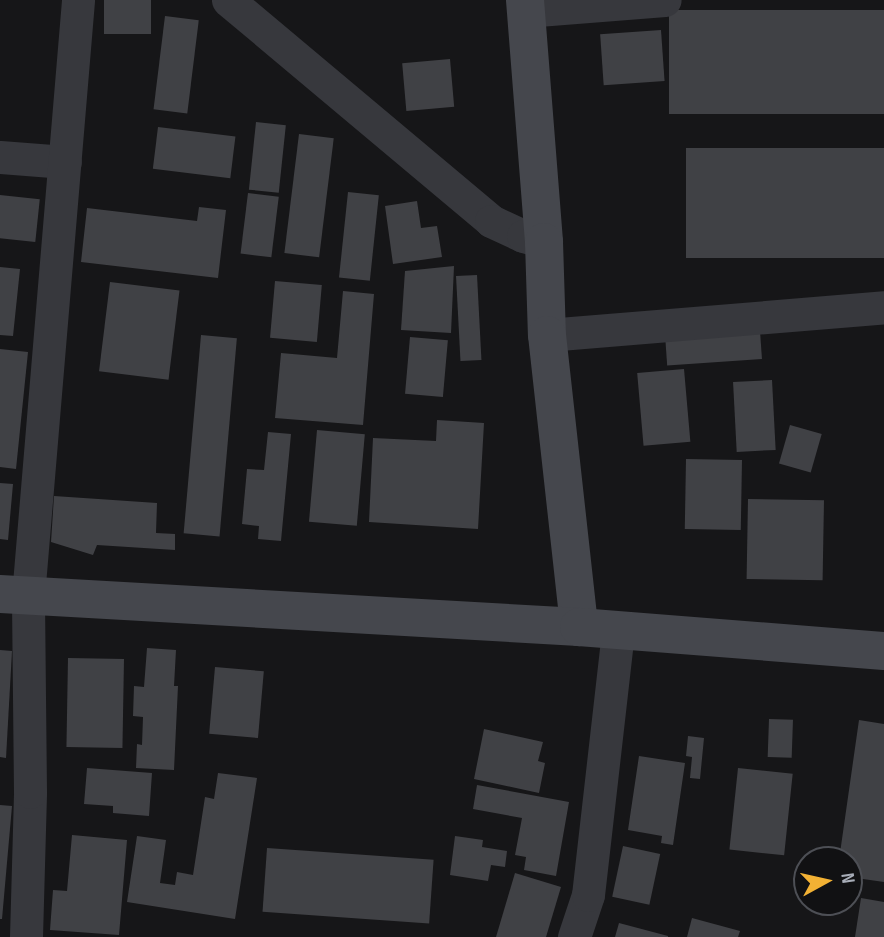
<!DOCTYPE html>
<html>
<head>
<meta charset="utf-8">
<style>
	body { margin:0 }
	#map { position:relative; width:884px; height:937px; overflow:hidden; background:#161618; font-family:"Sofia Sans Condensed",sans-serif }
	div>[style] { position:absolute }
	.building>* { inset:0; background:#404145; transform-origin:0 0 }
	.street>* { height:33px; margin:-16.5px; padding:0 16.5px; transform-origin:16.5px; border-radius:16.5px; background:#37383d }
	.secondary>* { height:38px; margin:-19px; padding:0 19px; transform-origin:19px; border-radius:19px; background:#45474d }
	span { translate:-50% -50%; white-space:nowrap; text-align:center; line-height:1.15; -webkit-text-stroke:7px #111113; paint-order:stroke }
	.north { position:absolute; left:793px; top:846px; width:70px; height:70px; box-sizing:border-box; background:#111113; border:2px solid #4d4f55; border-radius:50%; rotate:82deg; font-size:19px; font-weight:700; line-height:28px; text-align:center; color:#a8adb8 }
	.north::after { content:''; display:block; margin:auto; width:24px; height:32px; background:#f2b134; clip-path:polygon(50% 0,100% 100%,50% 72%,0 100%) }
</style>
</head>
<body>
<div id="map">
	<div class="building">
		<i style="left:104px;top:0;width:47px;height:34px"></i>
		<i style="left:884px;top:10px;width:104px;height:215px;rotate:90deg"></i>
		<i style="left:165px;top:16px;width:34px;height:94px;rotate:7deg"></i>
		<i style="left:661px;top:30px;width:51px;height:61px;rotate:86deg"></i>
		<i style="left:450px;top:59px;width:48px;height:48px;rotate:85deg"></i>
		<i style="left:256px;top:122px;width:30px;height:68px;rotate:6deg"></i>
		<i style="left:158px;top:127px;width:78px;height:42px;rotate:7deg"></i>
		<i style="left:299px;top:134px;width:35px;height:120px;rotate:7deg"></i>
		<i style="left:884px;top:148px;width:110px;height:198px;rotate:90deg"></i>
		<i style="left:348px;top:192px;width:31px;height:86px;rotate:6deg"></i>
		<i style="left:248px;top:193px;width:31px;height:61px;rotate:7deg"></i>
		<i style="left:0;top:195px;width:40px;height:43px;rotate:6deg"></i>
		<i style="clip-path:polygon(417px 201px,421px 228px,437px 226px,442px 257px,393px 264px,385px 206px)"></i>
		<i style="clip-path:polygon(199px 207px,226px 210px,218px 278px,81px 262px,87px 208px,197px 221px)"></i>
		<i style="clip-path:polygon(454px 266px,451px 333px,401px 330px,405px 271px)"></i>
		<i style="clip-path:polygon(0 267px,20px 269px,13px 336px,0 335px)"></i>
		<i style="left:477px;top:275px;width:85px;height:21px;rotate:87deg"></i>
		<i style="left:275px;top:281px;width:47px;height:57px;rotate:5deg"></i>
		<i style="left:110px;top:282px;width:70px;height:90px;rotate:7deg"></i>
		<i style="clip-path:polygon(343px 291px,374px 294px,363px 425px,275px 418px,281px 353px,337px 358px)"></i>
		<i style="left:760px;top:331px;width:28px;height:95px;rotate:86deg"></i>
		<i style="left:201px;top:335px;width:36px;height:199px;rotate:5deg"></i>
		<i style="left:410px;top:337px;width:38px;height:57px;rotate:5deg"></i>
		<i style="clip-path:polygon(0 349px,28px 352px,16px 469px,0 467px)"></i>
		<i style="left:684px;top:369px;width:73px;height:47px;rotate:85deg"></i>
		<i style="left:772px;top:380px;width:70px;height:39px;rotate:87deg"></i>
		<i style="clip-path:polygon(437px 420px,484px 423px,478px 529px,369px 522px,373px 438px,436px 441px)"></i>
		<i style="left:790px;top:425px;width:33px;height:40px;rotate:16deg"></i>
		<i style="left:317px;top:430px;width:48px;height:92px;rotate:5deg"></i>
		<i style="clip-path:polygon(268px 432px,291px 434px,281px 541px,258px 539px,259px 526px,242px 524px,247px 469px,264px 470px)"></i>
		<i style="left:686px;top:459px;width:56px;height:70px;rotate:1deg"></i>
		<i style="clip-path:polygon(0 483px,13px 484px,8px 540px,0 539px)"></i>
		<i style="clip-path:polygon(54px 496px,157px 503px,156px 533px,175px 534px,175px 550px,97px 545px,93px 555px,51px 542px)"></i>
		<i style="left:748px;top:499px;width:76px;height:80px;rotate:1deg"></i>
		<i style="clip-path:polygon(147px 648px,176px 650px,174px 686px,178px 686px,174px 770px,136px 768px,137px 744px,142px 745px,143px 717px,133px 716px,134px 686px,144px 687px)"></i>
		<i style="clip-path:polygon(0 650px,12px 651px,6px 758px,0 757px)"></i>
		<i style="left:68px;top:658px;width:56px;height:89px;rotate:1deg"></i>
		<i style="left:215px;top:667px;width:49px;height:67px;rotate:5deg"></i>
		<i style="left:769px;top:719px;width:24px;height:38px;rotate:2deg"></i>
		<i style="clip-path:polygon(859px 720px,884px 724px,884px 882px,849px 877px,849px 860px,839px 860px)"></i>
		<i style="clip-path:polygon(484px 729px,543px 742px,538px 761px,545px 763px,539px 793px,474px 779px)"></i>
		<i style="clip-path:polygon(688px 736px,704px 738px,700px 779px,690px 778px,692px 757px,686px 756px)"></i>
		<i style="clip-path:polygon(639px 756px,685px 763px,673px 845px,661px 843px,662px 836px,628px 830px)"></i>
		<i style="clip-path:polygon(87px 768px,152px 773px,149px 816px,113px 813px,113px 806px,84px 804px)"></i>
		<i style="left:738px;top:768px;width:55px;height:82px;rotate:6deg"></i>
		<i style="clip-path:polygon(218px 773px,257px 778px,235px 919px,127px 902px,137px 836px,166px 840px,160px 883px,175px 885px,177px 872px,193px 875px,205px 797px,214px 799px)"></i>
		<i style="clip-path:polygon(477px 785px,569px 802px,556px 876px,524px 870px,526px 857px,515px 855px,522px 818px,473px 809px)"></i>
		<i style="clip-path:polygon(0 805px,12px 806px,2px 919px,0 919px)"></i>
		<i style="clip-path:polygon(72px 835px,127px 840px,119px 935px,50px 930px,53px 890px,67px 891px)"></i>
		<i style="clip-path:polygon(455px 836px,483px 840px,482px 847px,507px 851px,505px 867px,491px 865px,488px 881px,450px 875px)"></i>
		<i style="left:623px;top:846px;width:38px;height:52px;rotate:12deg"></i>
		<i style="left:267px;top:848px;width:167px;height:64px;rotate:4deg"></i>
		<i style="clip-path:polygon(515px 873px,561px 887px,546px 937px,496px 937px)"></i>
		<i style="clip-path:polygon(861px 898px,884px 902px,884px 937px,855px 937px)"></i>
		<i style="clip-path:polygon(692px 918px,740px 931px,738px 937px,687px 937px)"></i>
		<i style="clip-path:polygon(619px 923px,668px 936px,668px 937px,615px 937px)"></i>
	</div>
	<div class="street">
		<i style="left:228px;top:0;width:344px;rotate:40deg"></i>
		<i style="left:491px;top:221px;width:35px;rotate:25deg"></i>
		<i style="left:523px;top:236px;width:22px;rotate:16deg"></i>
		<i style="left:525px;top:11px;width:140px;rotate:-4.5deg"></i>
		<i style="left:0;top:157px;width:65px;rotate:4.4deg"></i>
		<i style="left:547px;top:335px;width:338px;rotate:-4.7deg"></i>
		<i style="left:26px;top:937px;width:145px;rotate:-88.4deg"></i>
		<i style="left:30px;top:792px;width:196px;rotate:-90.6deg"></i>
		<i style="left:28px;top:596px;width:598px;rotate:-85.2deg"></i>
		<i style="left:574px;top:937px;width:44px;rotate:-71.6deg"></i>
		<i style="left:588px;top:895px;width:266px;rotate:-83.5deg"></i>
	</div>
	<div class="secondary">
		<i style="left:525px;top:0;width:243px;rotate:85.5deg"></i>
		<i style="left:544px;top:242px;width:93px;rotate:88.2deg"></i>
		<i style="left:547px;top:335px;width:294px;rotate:83.7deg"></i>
		<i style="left:0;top:594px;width:580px;rotate:3.26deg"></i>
		<i style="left:579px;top:627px;width:306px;rotate:4.5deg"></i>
	</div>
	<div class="north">N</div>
</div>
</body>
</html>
